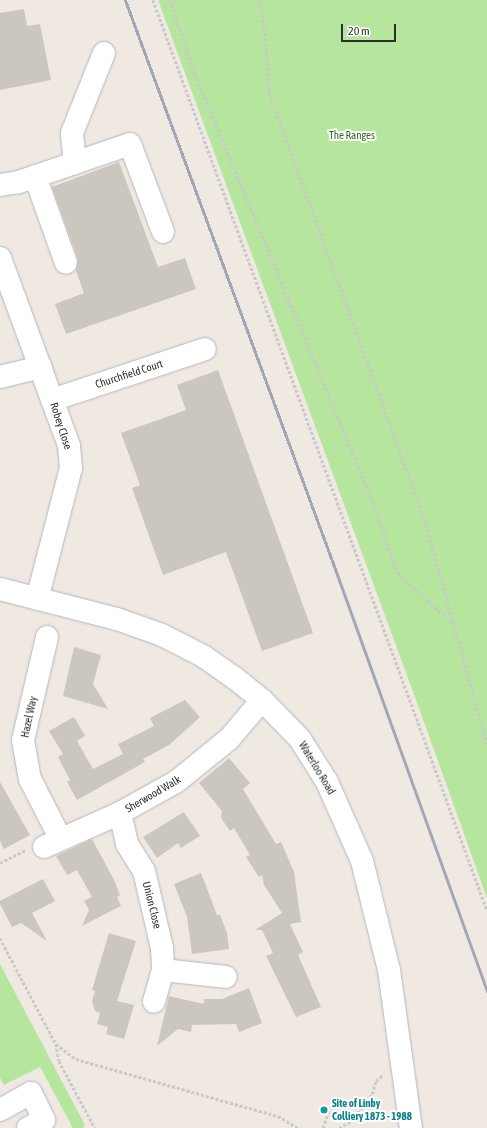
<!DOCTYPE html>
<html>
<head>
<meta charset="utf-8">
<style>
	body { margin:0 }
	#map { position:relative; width:487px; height:1128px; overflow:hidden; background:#efe9e1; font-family:"Asap Condensed",sans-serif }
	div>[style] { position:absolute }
	.green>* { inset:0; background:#b6e59e }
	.building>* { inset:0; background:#cbc7bf }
	.path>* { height:2.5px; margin-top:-1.25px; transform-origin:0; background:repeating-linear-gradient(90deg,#c9c9c9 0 3px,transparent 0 5px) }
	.roads { filter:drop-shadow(0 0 1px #b4b7c1) drop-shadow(0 0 1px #b4b7c1) }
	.minor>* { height:22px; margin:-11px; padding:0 11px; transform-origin:11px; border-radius:11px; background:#fff }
	.rail>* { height:3px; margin:-1.5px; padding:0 1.5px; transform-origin:1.5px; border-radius:1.5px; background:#a3a6b8 }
	.dots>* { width:11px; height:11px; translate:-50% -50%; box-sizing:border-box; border:2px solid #fff; border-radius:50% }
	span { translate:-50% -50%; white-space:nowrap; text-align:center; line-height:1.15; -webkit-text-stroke:4px #fff; paint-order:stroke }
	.park-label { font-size:11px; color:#2c6e1b }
	.street-label { font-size:11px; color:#2e2e2e }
	.culture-label { font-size:11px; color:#0d838f; font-weight:700 }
	.left { translate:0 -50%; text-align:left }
	.scale { position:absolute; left:341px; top:24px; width:55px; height:18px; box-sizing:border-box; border:2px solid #2e2e2e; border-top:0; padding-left:5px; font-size:12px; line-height:14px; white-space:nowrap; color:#2e2e2e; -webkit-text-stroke:3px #fff; paint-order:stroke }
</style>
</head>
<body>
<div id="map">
	<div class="green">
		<i style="clip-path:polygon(158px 0,487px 0,487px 898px,415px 697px)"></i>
		<i style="clip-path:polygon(0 964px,85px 1125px,83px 1128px,73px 1128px,40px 1067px,4px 1085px,0 1078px)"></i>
	</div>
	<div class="building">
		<i style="clip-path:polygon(24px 9px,27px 26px,40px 24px,51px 80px,0 90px,0 13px)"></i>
		<i style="clip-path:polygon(119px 162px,158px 267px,185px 258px,196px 289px,66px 334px,55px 304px,84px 293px,76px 271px,78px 259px,52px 187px)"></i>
		<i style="clip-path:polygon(218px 370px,313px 633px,262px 651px,226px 552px,163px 575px,132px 488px,140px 485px,121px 433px,186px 410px,177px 385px)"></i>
		<i style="clip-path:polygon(74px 647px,101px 655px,93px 684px,108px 709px,63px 696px)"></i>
		<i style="clip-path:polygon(185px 700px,200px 717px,169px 745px,143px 759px,145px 762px,77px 800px,67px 782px,70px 780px,58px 757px,63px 754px,49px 731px,74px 717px,85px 736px,77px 741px,93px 769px,123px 754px,118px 744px,154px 726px,150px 718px)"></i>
		<i style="clip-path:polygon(229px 758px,250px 783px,243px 789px,276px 844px,281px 842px,294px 872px,301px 922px,290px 924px,303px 952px,298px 955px,321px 1007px,296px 1017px,266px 956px,273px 953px,262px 930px,255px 930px,282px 913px,264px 885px,262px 875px,259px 877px,246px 857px,250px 855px,234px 828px,230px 831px,221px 818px,222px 811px,199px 783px)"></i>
		<i style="clip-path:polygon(0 782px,30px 835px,4px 849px,0 841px)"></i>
		<i style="clip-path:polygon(184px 812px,200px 836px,181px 848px,178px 843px,157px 858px,143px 837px)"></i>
		<i style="clip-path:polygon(92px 839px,114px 880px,120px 895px,117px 897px,121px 906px,82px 926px,89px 910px,84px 901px,92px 897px,77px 870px,67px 875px,56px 856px)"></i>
		<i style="clip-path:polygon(201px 873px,217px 915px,220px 915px,227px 933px,229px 949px,192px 954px,187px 917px,174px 884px)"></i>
		<i style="clip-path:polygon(43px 879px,55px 901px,32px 913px,47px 941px,21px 923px,12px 927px,0 904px,0 901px)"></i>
		<i style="clip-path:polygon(109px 933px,136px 941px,117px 1001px,134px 1005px,124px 1039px,106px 1034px,108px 1027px,97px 1024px,100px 1013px,95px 1011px,92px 1001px,95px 991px,92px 990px)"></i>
		<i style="clip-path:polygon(249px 988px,262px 1023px,239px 1032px,236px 1024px,192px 1025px,191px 1032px,178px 1029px,157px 1046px,169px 996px,204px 1004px,204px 999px,222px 999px)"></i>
	</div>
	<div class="path">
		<i style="left:153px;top:0;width:969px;rotate:69.85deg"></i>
		<i style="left:170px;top:0;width:78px;rotate:71.3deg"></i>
		<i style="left:195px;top:74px;width:457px;rotate:67.4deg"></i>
		<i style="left:371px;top:496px;width:82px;rotate:70.7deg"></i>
		<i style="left:398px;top:573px;width:75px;rotate:42.8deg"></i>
		<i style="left:259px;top:0;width:29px;rotate:78deg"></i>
		<i style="left:265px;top:28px;width:64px;rotate:86.4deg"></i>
		<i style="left:269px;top:92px;width:456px;rotate:70deg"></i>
		<i style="left:425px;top:520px;width:232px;rotate:74.5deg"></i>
		<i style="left:0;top:863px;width:28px;rotate:-27deg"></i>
		<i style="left:0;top:938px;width:120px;rotate:62.2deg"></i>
		<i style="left:56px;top:1044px;width:17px;rotate:80deg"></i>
		<i style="left:59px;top:1061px;width:76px;rotate:61.8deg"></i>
		<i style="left:56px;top:1044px;width:25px;rotate:37deg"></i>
		<i style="left:76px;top:1059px;width:210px;rotate:15.8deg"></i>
		<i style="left:278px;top:1116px;width:23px;rotate:31deg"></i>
		<i style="left:323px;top:1128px;width:19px;rotate:-72deg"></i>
		<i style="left:339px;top:1128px;width:14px;rotate:-30deg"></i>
		<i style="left:351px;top:1121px;width:34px;rotate:-52deg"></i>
		<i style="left:372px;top:1094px;width:14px;rotate:-73deg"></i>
		<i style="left:376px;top:1081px;width:9px;rotate:-41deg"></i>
	</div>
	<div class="roads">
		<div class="minor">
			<i style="left:75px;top:163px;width:30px;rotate:-96deg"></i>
			<i style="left:72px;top:133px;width:86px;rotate:-68.2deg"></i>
			<i style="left:35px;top:176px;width:92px;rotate:70.4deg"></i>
			<i style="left:0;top:185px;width:19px;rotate:-9deg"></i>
			<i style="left:19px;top:182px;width:117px;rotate:-18.9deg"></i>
			<i style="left:130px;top:144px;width:94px;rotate:69.4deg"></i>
			<i style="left:0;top:258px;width:200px;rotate:69.8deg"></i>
			<i style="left:69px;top:446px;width:22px;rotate:85deg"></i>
			<i style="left:71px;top:468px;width:135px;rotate:104.5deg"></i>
			<i style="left:0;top:377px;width:42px;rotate:-13.7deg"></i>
			<i style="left:52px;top:400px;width:161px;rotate:-18.4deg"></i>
			<i style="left:0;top:589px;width:121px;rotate:14.4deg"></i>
			<i style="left:117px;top:619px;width:48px;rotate:19.6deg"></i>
			<i style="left:162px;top:635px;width:46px;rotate:27.1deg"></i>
			<i style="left:203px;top:656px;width:40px;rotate:34.9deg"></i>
			<i style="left:236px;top:679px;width:33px;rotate:39deg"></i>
			<i style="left:262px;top:700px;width:54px;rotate:45.7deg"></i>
			<i style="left:300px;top:739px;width:51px;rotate:57.9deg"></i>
			<i style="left:327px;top:782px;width:86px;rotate:66.1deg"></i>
			<i style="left:362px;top:861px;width:112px;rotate:76.1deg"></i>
			<i style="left:389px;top:970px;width:160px;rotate:82.1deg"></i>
			<i style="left:47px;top:637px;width:106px;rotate:103.1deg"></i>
			<i style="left:23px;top:740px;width:40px;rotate:80deg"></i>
			<i style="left:30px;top:779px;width:66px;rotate:63deg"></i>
			<i style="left:120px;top:813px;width:32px;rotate:77deg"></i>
			<i style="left:127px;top:844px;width:32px;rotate:58deg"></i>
			<i style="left:144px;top:871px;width:79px;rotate:76.8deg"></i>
			<i style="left:162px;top:948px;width:22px;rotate:87deg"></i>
			<i style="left:163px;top:970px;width:33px;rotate:106deg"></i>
			<i style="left:44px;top:847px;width:83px;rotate:-24.1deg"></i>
			<i style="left:120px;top:813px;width:64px;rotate:-29deg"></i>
			<i style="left:176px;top:782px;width:68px;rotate:-39.1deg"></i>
			<i style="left:229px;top:739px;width:51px;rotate:-49.8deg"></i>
			<i style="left:163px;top:970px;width:63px;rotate:6.3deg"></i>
			<i style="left:0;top:1110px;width:35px;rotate:-29deg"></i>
			<i style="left:31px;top:1093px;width:30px;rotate:64deg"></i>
			<i style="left:44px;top:1120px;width:18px;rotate:153deg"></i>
		</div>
	</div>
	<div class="rail">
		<i style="left:125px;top:0;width:607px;rotate:69.74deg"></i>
		<i style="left:335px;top:569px;width:449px;rotate:70.2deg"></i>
	</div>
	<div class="dots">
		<i style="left:324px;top:1110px;background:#0f9aa8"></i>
	</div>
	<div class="park-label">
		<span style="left:352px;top:135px">The Ranges</span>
	</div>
	<div class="street-label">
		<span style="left:129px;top:374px;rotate:-18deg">Churchfield Court</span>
		<span style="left:61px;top:426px;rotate:72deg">Robey Close</span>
		<span style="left:29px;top:717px;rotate:-78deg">Hazel Way</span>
		<span style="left:317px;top:768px;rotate:59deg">Waterloo Road</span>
		<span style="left:153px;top:794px;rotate:-30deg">Sherwood Walk</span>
		<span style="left:152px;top:905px;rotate:76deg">Union Close</span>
	</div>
	<div class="culture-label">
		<span class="left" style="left:332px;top:1110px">Site of Linby<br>Colliery 1873 - 1988</span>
	</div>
	<div class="scale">20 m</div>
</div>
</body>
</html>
